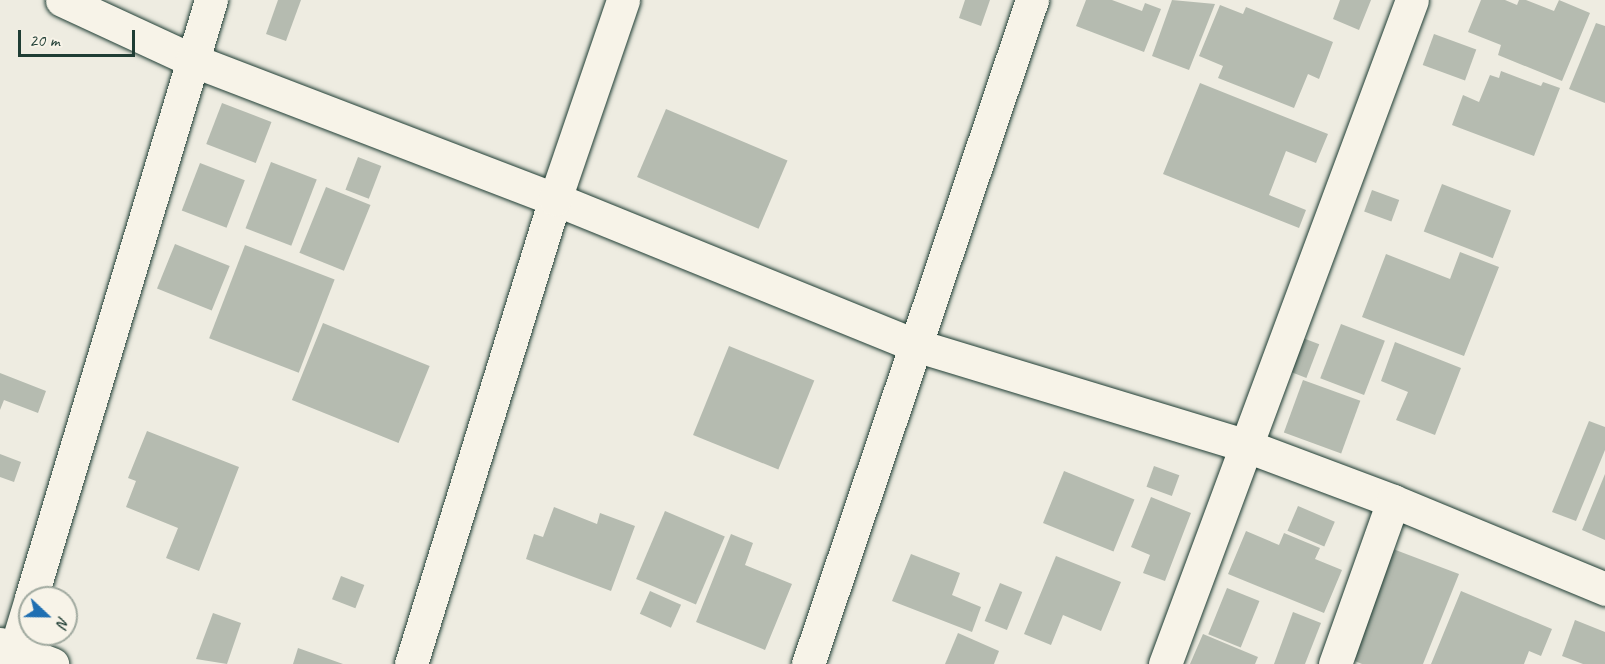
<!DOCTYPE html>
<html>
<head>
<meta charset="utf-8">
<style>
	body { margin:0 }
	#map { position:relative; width:1605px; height:664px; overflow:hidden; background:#eeece1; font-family:Caveat,sans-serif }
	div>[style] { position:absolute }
	.building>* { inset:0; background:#b5bbb0; transform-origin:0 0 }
	.roads { filter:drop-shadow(0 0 2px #1f3d34) drop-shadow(0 0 2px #1f3d34) }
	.minor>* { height:33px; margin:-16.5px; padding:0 16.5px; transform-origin:16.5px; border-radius:16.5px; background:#f7f3e8 }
	.major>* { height:33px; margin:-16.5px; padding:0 16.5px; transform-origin:16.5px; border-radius:16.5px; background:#f7f3e8 }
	span { translate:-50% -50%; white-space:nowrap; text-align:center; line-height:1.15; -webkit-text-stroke:5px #f7f3e8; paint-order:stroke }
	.north { position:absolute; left:18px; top:586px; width:60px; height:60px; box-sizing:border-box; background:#f7f3e8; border:2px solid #a1aaa0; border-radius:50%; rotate:112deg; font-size:16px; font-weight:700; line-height:24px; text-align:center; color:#1f3d34 }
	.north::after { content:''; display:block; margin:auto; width:21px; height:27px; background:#1f6fb2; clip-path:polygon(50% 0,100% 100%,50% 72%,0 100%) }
	.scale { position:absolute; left:18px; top:30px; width:117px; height:27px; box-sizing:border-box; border:3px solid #1f3d34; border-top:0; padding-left:8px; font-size:18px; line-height:21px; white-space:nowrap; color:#1f3d34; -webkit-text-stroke:4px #f7f3e8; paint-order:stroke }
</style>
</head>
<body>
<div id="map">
	<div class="building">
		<i style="clip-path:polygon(278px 0,301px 0,286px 41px,266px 34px)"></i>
		<i style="clip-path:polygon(965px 0,990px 0,981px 26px,959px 18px)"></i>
		<i style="clip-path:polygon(1086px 0,1112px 0,1142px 11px,1145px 3px,1161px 9px,1144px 52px,1076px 26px)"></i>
		<i style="clip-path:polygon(1172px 0,1215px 4px,1189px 70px,1152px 56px)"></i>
		<i style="clip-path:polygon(1340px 0,1371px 0,1359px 30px,1333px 19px)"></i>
		<i style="clip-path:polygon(1481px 0,1505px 0,1517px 5px,1519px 0,1526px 0,1554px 11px,1559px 0,1590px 13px,1562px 81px,1498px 55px,1501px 45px,1468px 32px)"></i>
		<i style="clip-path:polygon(1220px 5px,1243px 14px,1246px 7px,1333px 42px,1319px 79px,1308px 74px,1294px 108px,1218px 78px,1223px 66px,1199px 56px)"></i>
		<i style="clip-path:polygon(1596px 23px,1605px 26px,1605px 103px,1569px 89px)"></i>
		<i style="left:1434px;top:34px;width:45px;height:33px;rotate:20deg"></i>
		<i style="clip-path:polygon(1501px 71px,1541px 86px,1543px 82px,1560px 88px,1534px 156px,1452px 125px,1463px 95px,1479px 102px,1490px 75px,1499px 78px)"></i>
		<i style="clip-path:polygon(1200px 83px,1328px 134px,1316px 163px,1286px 151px,1269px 195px,1306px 210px,1299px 228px,1163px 174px)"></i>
		<i style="left:222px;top:103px;width:53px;height:44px;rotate:21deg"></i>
		<i style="left:666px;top:109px;width:132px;height:74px;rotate:23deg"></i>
		<i style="left:358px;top:157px;width:25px;height:35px;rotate:21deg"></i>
		<i style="left:271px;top:162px;width:49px;height:71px;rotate:21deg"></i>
		<i style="left:200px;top:163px;width:48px;height:51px;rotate:21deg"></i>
		<i style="left:1442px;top:184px;width:74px;height:51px;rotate:21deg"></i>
		<i style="left:326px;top:187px;width:48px;height:71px;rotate:22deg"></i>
		<i style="left:1372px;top:190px;width:29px;height:23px;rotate:20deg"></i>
		<i style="left:175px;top:244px;width:59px;height:48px;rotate:22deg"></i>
		<i style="left:245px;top:245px;width:96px;height:100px;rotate:21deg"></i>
		<i style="clip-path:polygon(1460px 252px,1499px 267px,1464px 356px,1362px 317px,1386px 254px,1450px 279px)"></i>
		<i style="left:323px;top:323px;width:115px;height:83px;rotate:22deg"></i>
		<i style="left:1341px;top:324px;width:47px;height:58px;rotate:21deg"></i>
		<i style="left:1295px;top:335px;width:26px;height:36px;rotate:21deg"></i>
		<i style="clip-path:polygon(1395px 342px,1461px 368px,1435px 435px,1396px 420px,1408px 392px,1381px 381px)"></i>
		<i style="left:729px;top:346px;width:92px;height:96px;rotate:22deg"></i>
		<i style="clip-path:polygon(0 373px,46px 391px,38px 413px,4px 400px,0 410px)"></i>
		<i style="left:1303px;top:380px;width:61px;height:56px;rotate:20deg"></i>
		<i style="clip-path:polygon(1589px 421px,1605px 427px,1605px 450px,1576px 521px,1552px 512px)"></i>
		<i style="clip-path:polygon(147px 431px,239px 467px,199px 571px,166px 558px,178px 528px,126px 507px,136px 481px,128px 478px)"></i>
		<i style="clip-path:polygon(0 454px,21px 462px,14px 482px,0 477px)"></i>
		<i style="left:1154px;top:466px;width:27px;height:22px;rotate:20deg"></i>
		<i style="left:1064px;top:471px;width:76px;height:56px;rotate:22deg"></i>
		<i style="clip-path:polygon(1605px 474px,1605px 540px,1582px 530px)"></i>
		<i style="clip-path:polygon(1151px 497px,1191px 513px,1165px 581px,1143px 573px,1150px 555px,1131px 547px)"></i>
		<i style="left:1298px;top:506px;width:40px;height:27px;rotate:23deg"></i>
		<i style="clip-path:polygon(554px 507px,597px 524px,600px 513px,635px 526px,611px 591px,526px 559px,534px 534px,543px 537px)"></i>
		<i style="left:665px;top:511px;width:65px;height:74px;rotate:23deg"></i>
		<i style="clip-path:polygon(1246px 531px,1279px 545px,1284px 533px,1320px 548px,1315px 559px,1342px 570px,1324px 613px,1228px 574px)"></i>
		<i style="clip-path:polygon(731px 534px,753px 543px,745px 565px,792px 584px,765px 650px,696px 622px)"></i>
		<i style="clip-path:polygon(1393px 549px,1459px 574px,1423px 664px,1362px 664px,1350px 659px)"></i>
		<i style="clip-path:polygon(911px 554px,960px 573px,952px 595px,981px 607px,972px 632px,892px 601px)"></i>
		<i style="clip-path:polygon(1056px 556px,1121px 582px,1101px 631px,1063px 615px,1051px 645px,1024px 634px)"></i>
		<i style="left:341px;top:576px;width:25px;height:25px;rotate:21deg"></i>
		<i style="left:1000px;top:583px;width:24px;height:41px;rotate:22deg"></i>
		<i style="left:1227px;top:588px;width:35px;height:50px;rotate:22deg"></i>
		<i style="left:650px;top:591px;width:34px;height:25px;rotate:24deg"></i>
		<i style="clip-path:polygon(1461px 591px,1552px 629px,1541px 656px,1529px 651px,1524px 664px,1431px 664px)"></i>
		<i style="clip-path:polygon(1293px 612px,1321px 623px,1305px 664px,1274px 664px)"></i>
		<i style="clip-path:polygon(213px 613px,241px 623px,227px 664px,196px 659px)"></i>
		<i style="clip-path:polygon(1575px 620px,1605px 632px,1605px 664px,1583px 664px,1562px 656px)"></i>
		<i style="clip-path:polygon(958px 633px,999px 651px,994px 664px,945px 664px)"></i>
		<i style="clip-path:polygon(1203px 634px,1258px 657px,1255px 664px,1190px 664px)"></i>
		<i style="clip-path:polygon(298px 648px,343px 664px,293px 664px)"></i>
	</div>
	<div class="roads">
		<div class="minor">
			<i style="left:62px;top:0;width:143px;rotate:24.8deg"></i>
			<i style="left:192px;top:60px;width:389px;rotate:21deg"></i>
			<i style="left:555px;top:199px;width:388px;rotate:22.1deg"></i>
			<i style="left:915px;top:345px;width:347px;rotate:16.9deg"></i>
			<i style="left:1247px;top:446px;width:156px;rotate:20.6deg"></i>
			<i style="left:1393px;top:501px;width:230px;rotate:22.5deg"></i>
			<i style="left:31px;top:598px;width:625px;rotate:-73.25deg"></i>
			<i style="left:0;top:644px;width:56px;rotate:21deg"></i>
			<i style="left:11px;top:664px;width:65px;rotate:-73deg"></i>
			<i style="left:808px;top:664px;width:701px;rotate:-71.36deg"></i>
			<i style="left:1165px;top:664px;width:708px;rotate:-69.6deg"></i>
			<i style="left:1335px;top:664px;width:173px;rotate:-70.4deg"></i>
		</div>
		<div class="major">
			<i style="left:411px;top:664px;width:487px;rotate:-72.8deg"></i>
			<i style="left:555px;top:199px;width:210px;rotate:-71.1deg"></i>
		</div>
	</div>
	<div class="north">N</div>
	<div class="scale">20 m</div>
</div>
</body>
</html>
